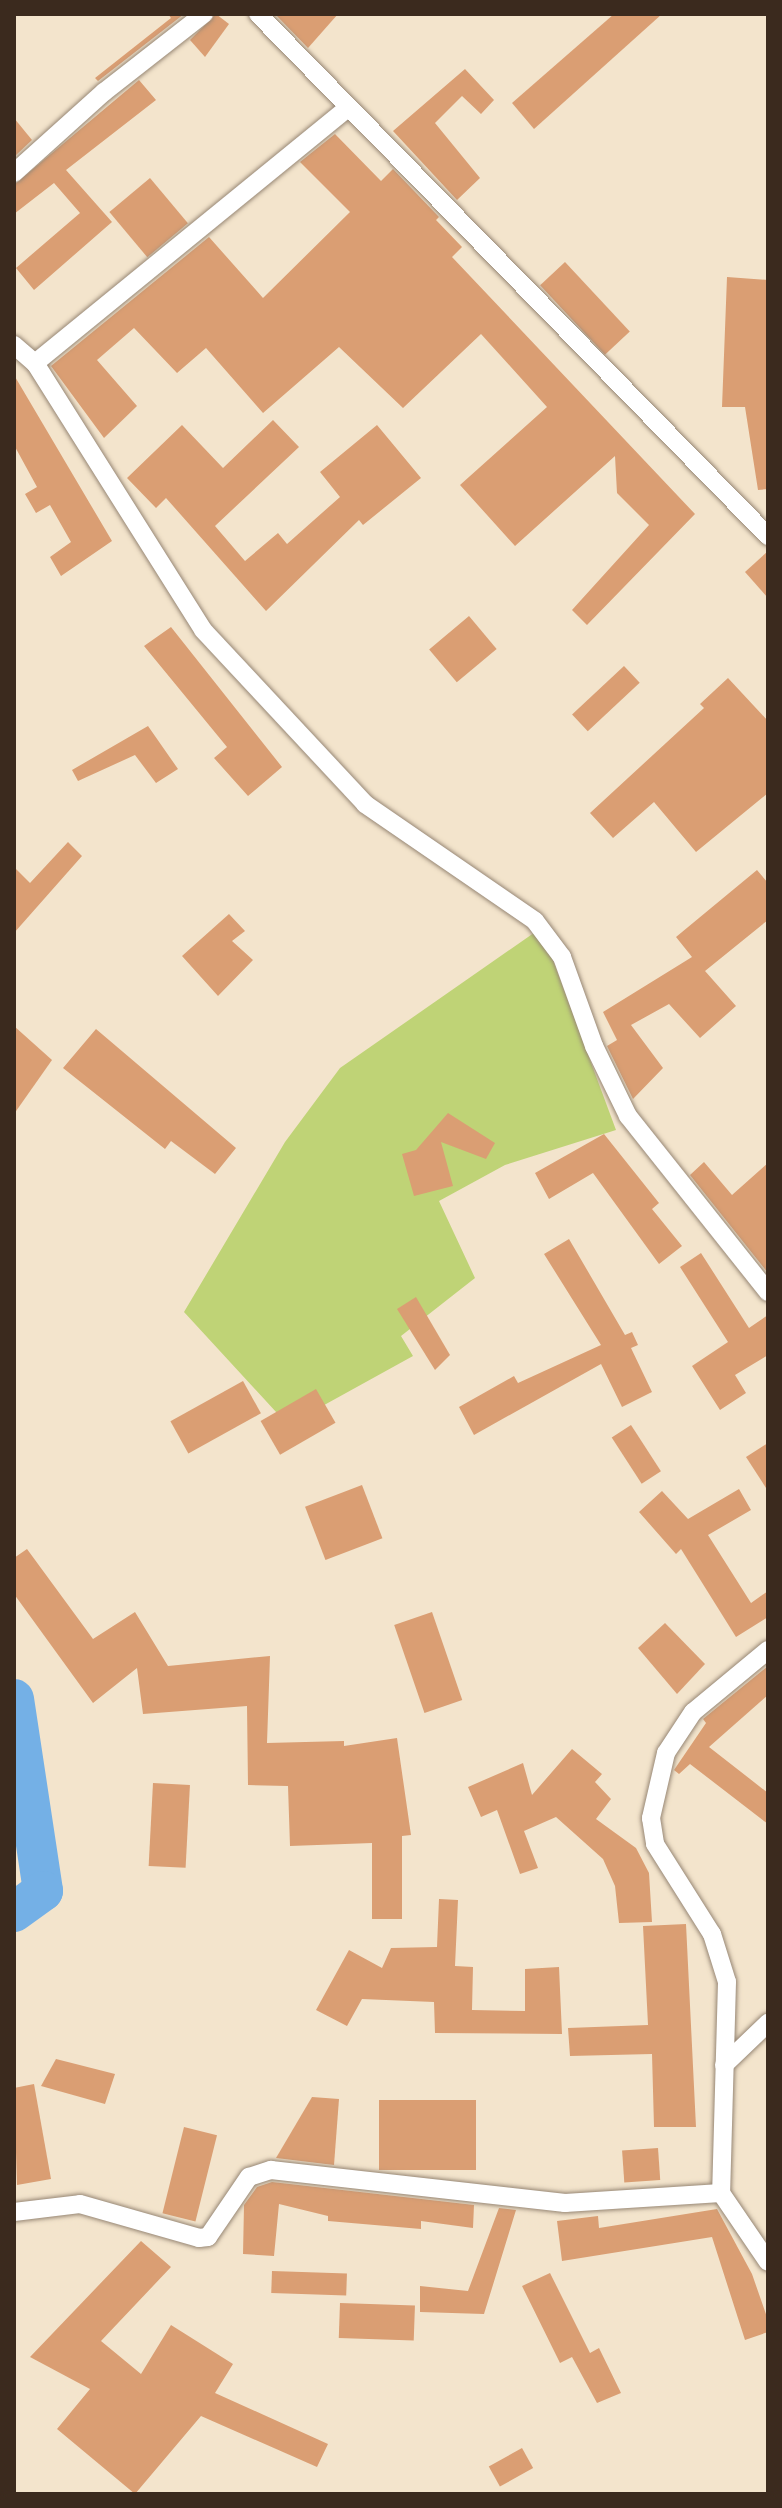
<!DOCTYPE html>
<html>
<head>
<meta charset="utf-8">
<style>
	body { margin:0 }
	#map { position:relative; width:782px; height:2508px; overflow:hidden; background:#f3e4cc; font-family:"Gentium Book Plus",serif }
	div>[style] { position:absolute }
	.green>* { inset:0; background:#bfd376 }
	.river>* { height:40px; margin:-20px; padding:0 20px; transform-origin:20px; border-radius:20px; background:#74b0e6 }
	.building>* { inset:0; background:#da9e73; transform-origin:0 0 }
	.roads { filter:drop-shadow(0 0 2px #978775) drop-shadow(0 0 2px #978775) }
	.street>* { height:18px; margin:-9px; padding:0 9px; transform-origin:9px; border-radius:9px; background:#fff }
	span { translate:-50% -50%; white-space:nowrap; text-align:center; line-height:1.15; -webkit-text-stroke:8px #f7f3e8; paint-order:stroke }
	.frame { position:absolute; inset:0; border:16px solid #3b2a1e; pointer-events:none }
</style>
</head>
<body>
<div id="map">
	<div class="green">
		<i style="clip-path:polygon(541px 928px,616px 1130px,505px 1165px,439px 1201px,475px 1278px,401px 1336px,413px 1356px,288px 1425px,184px 1312px,285px 1142px,340px 1068px)"></i>
	</div>
	<div class="river">
		<i style="left:14px;top:1699px;width:194px;rotate:81.4deg"></i>
		<i style="left:43px;top:1891px;width:36px;rotate:144deg"></i>
	</div>
	<div class="building">
		<i style="clip-path:polygon(168px 14px,184px 14px,98px 81px,95px 78px,171px 18px)"></i>
		<i style="clip-path:polygon(216px 14px,229px 24px,205px 57px,190px 40px)"></i>
		<i style="clip-path:polygon(275px 14px,338px 14px,308px 48px)"></i>
		<i style="clip-path:polygon(614px 14px,662px 14px,534px 129px,512px 103px)"></i>
		<i style="clip-path:polygon(465px 69px,494px 100px,481px 114px,462px 96px,435px 123px,480px 178px,457px 200px,393px 131px)"></i>
		<i style="clip-path:polygon(139px 80px,156px 100px,66px 170px,112px 222px,34px 290px,16px 268px,80px 213px,54px 183px,14px 214px,14px 185px)"></i>
		<i style="clip-path:polygon(14px 118px,32px 140px,14px 157px)"></i>
		<i style="clip-path:polygon(335px 134px,381px 181px,393px 169px,439px 217px,436px 220px,462px 247px,452px 257px,695px 514px,587px 625px,572px 610px,649px 525px,617px 493px,615px 456px,515px 546px,460px 485px,547px 407px,481px 334px,403px 408px,339px 347px,263px 413px,206px 348px,177px 373px,134px 328px,97px 360px,137px 406px,104px 438px,51px 366px,209px 237px,263px 298px,350px 212px,300px 162px)"></i>
		<i style="left:150px;top:178px;width:59px;height:53px;rotate:50deg"></i>
		<i style="left:565px;top:262px;width:95px;height:34px;rotate:47deg"></i>
		<i style="clip-path:polygon(727px 277px,768px 280px,768px 489px,758px 490px,745px 407px,722px 407px)"></i>
		<i style="clip-path:polygon(14px 375px,112px 541px,61px 576px,50px 557px,71px 542px,50px 505px,36px 513px,25px 494px,37px 487px,14px 445px)"></i>
		<i style="clip-path:polygon(273px 420px,299px 447px,215px 526px,245px 561px,278px 533px,287px 544px,340px 497px,320px 472px,377px 425px,421px 478px,363px 525px,359px 520px,266px 611px,166px 498px,156px 508px,127px 478px,182px 425px,223px 468px)"></i>
		<i style="clip-path:polygon(768px 551px,768px 598px,745px 572px)"></i>
		<i style="left:469px;top:616px;width:43px;height:52px;rotate:50deg"></i>
		<i style="clip-path:polygon(171px 627px,282px 767px,248px 796px,214px 758px,227px 747px,144px 646px)"></i>
		<i style="left:624px;top:666px;width:23px;height:71px;rotate:47deg"></i>
		<i style="clip-path:polygon(728px 678px,768px 721px,768px 793px,696px 852px,654px 802px,613px 838px,590px 813px,704px 708px,700px 704px)"></i>
		<i style="clip-path:polygon(148px 726px,178px 769px,156px 783px,135px 755px,78px 781px,72px 770px)"></i>
		<i style="clip-path:polygon(68px 842px,82px 856px,14px 933px,14px 867px,30px 883px)"></i>
		<i style="clip-path:polygon(757px 870px,768px 883px,768px 920px,705px 971px,736px 1006px,700px 1038px,669px 1004px,631px 1025px,663px 1068px,633px 1099px,607px 1046px,617px 1040px,603px 1012px,692px 957px,676px 937px)"></i>
		<i style="clip-path:polygon(229px 914px,245px 931px,232px 941px,253px 960px,218px 996px,182px 956px)"></i>
		<i style="clip-path:polygon(14px 1026px,52px 1060px,14px 1114px)"></i>
		<i style="clip-path:polygon(96px 1029px,236px 1148px,215px 1174px,171px 1141px,165px 1149px,63px 1068px)"></i>
		<i style="clip-path:polygon(448px 1113px,495px 1143px,486px 1159px,441px 1142px,453px 1186px,414px 1196px,402px 1154px,416px 1150px)"></i>
		<i style="clip-path:polygon(604px 1134px,659px 1203px,652px 1209px,682px 1246px,659px 1264px,593px 1173px,549px 1199px,535px 1173px)"></i>
		<i style="clip-path:polygon(704px 1162px,732px 1195px,768px 1163px,768px 1273px,690px 1175px)"></i>
		<i style="clip-path:polygon(569px 1239px,625px 1335px,632px 1332px,638px 1345px,631px 1348px,652px 1392px,622px 1407px,601px 1364px,474px 1435px,459px 1407px,514px 1376px,518px 1383px,601px 1345px,544px 1254px)"></i>
		<i style="clip-path:polygon(701px 1253px,749px 1328px,768px 1315px,768px 1355px,735px 1375px,746px 1393px,720px 1410px,692px 1366px,728px 1342px,680px 1267px)"></i>
		<i style="clip-path:polygon(416px 1297px,450px 1355px,435px 1370px,397px 1309px)"></i>
		<i style="left:243px;top:1381px;width:37px;height:83px;rotate:61deg"></i>
		<i style="left:316px;top:1389px;width:39px;height:64px;rotate:60deg"></i>
		<i style="left:631px;top:1425px;width:55px;height:23px;rotate:57deg"></i>
		<i style="clip-path:polygon(768px 1443px,768px 1491px,746px 1457px)"></i>
		<i style="left:362px;top:1485px;width:57px;height:61px;rotate:69deg"></i>
		<i style="clip-path:polygon(739px 1489px,751px 1510px,708px 1535px,751px 1603px,768px 1591px,768px 1617px,736px 1637px,681px 1549px,676px 1554px,639px 1512px,662px 1491px,688px 1519px)"></i>
		<i style="clip-path:polygon(27px 1549px,93px 1639px,135px 1612px,168px 1666px,270px 1656px,267px 1743px,344px 1741px,344px 1746px,397px 1738px,411px 1835px,402px 1836px,402px 1919px,372px 1919px,372px 1843px,290px 1846px,288px 1786px,248px 1785px,247px 1706px,143px 1714px,137px 1668px,93px 1703px,14px 1594px,14px 1558px)"></i>
		<i style="left:432px;top:1612px;width:93px;height:40px;rotate:71deg"></i>
		<i style="clip-path:polygon(665px 1623px,705px 1664px,677px 1694px,638px 1648px)"></i>
		<i style="clip-path:polygon(768px 1666px,768px 1695px,709px 1747px,768px 1793px,768px 1824px,690px 1764px,679px 1774px,674px 1770px,706px 1723px,703px 1719px)"></i>
		<i style="clip-path:polygon(572px 1749px,602px 1774px,595px 1782px,611px 1799px,596px 1819px,636px 1848px,649px 1873px,652px 1922px,619px 1923px,615px 1886px,603px 1859px,556px 1817px,524px 1831px,538px 1868px,520px 1874px,497px 1810px,481px 1817px,468px 1787px,523px 1763px,532px 1795px)"></i>
		<i style="left:153px;top:1783px;width:37px;height:83px;rotate:3deg"></i>
		<i style="clip-path:polygon(439px 1899px,458px 1900px,455px 1966px,473px 1967px,472px 2010px,525px 2011px,525px 1969px,559px 1967px,562px 2034px,435px 2033px,434px 2002px,362px 1999px,347px 2026px,316px 2010px,349px 1950px,382px 1968px,391px 1948px,437px 1947px)"></i>
		<i style="clip-path:polygon(686px 1924px,696px 2127px,654px 2127px,652px 2054px,570px 2056px,568px 2028px,648px 2025px,643px 1926px)"></i>
		<i style="clip-path:polygon(56px 2059px,115px 2074px,105px 2104px,41px 2086px)"></i>
		<i style="clip-path:polygon(34px 2084px,51px 2179px,17px 2185px,14px 2088px)"></i>
		<i style="clip-path:polygon(312px 2097px,339px 2099px,334px 2165px,276px 2158px)"></i>
		<i style="left:379px;top:2100px;width:97px;height:70px"></i>
		<i style="left:184px;top:2127px;width:34px;height:89px;rotate:14deg"></i>
		<i style="left:658px;top:2148px;width:32px;height:36px;rotate:86deg"></i>
		<i style="clip-path:polygon(272px 2182px,474px 2205px,473px 2228px,421px 2221px,421px 2229px,328px 2221px,328px 2216px,279px 2204px,274px 2256px,243px 2254px,244px 2205px,257px 2187px)"></i>
		<i style="clip-path:polygon(499px 2208px,516px 2210px,484px 2314px,420px 2312px,420px 2286px,468px 2291px)"></i>
		<i style="clip-path:polygon(717px 2209px,752px 2274px,768px 2320px,768px 2332px,745px 2340px,712px 2237px,562px 2261px,557px 2221px,598px 2216px,599px 2228px)"></i>
		<i style="clip-path:polygon(141px 2241px,171px 2267px,101px 2341px,141px 2374px,171px 2325px,233px 2364px,215px 2393px,328px 2444px,317px 2467px,201px 2416px,135px 2494px,57px 2429px,90px 2389px,30px 2357px)"></i>
		<i style="left:272px;top:2271px;width:75px;height:22px;rotate:2deg"></i>
		<i style="clip-path:polygon(550px 2273px,590px 2353px,599px 2348px,621px 2393px,597px 2403px,572px 2357px,560px 2363px,522px 2286px)"></i>
		<i style="left:340px;top:2303px;width:75px;height:35px;rotate:2deg"></i>
		<i style="left:522px;top:2448px;width:23px;height:38px;rotate:61deg"></i>
	</div>
	<div class="roads">
		<div class="street">
			<i style="left:258px;top:14px;width:730px;rotate:45.67deg"></i>
			<i style="left:14px;top:173px;width:121px;rotate:-42deg"></i>
			<i style="left:104px;top:92px;width:127px;rotate:-38deg"></i>
			<i style="left:14px;top:345px;width:28px;rotate:41deg"></i>
			<i style="left:35px;top:363px;width:315px;rotate:57.8deg"></i>
			<i style="left:203px;top:630px;width:238px;rotate:47deg"></i>
			<i style="left:365px;top:804px;width:206px;rotate:34.5deg"></i>
			<i style="left:535px;top:921px;width:45px;rotate:53.1deg"></i>
			<i style="left:562px;top:957px;width:95px;rotate:70.2deg"></i>
			<i style="left:594px;top:1046px;width:78px;rotate:64.1deg"></i>
			<i style="left:628px;top:1116px;width:225px;rotate:51.5deg"></i>
			<i style="left:35px;top:363px;width:404px;rotate:-39.2deg"></i>
			<i style="left:768px;top:1650px;width:97px;rotate:140.4deg"></i>
			<i style="left:693px;top:1712px;width:49px;rotate:123.4deg"></i>
			<i style="left:666px;top:1753px;width:67px;rotate:103deg"></i>
			<i style="left:651px;top:1818px;width:26px;rotate:81deg"></i>
			<i style="left:655px;top:1844px;width:107px;rotate:57.7deg"></i>
			<i style="left:712px;top:1934px;width:50px;rotate:72.6deg"></i>
			<i style="left:727px;top:1982px;width:211px;rotate:91.6deg"></i>
			<i style="left:721px;top:2193px;width:83px;rotate:55.7deg"></i>
			<i style="left:724px;top:2065px;width:61px;rotate:-43.7deg"></i>
			<i style="left:14px;top:2212px;width:66px;rotate:-6.9deg"></i>
			<i style="left:80px;top:2204px;width:124px;rotate:15.9deg"></i>
			<i style="left:199px;top:2238px;width:9px;rotate:-6deg"></i>
			<i style="left:208px;top:2237px;width:73px;rotate:-55.7deg"></i>
			<i style="left:249px;top:2177px;width:23px;rotate:-18deg"></i>
			<i style="left:271px;top:2170px;width:296px;rotate:6.4deg"></i>
			<i style="left:565px;top:2203px;width:156px;rotate:-3.7deg"></i>
		</div>
	</div>
	<div class="frame"></div>
</div>
</body>
</html>
